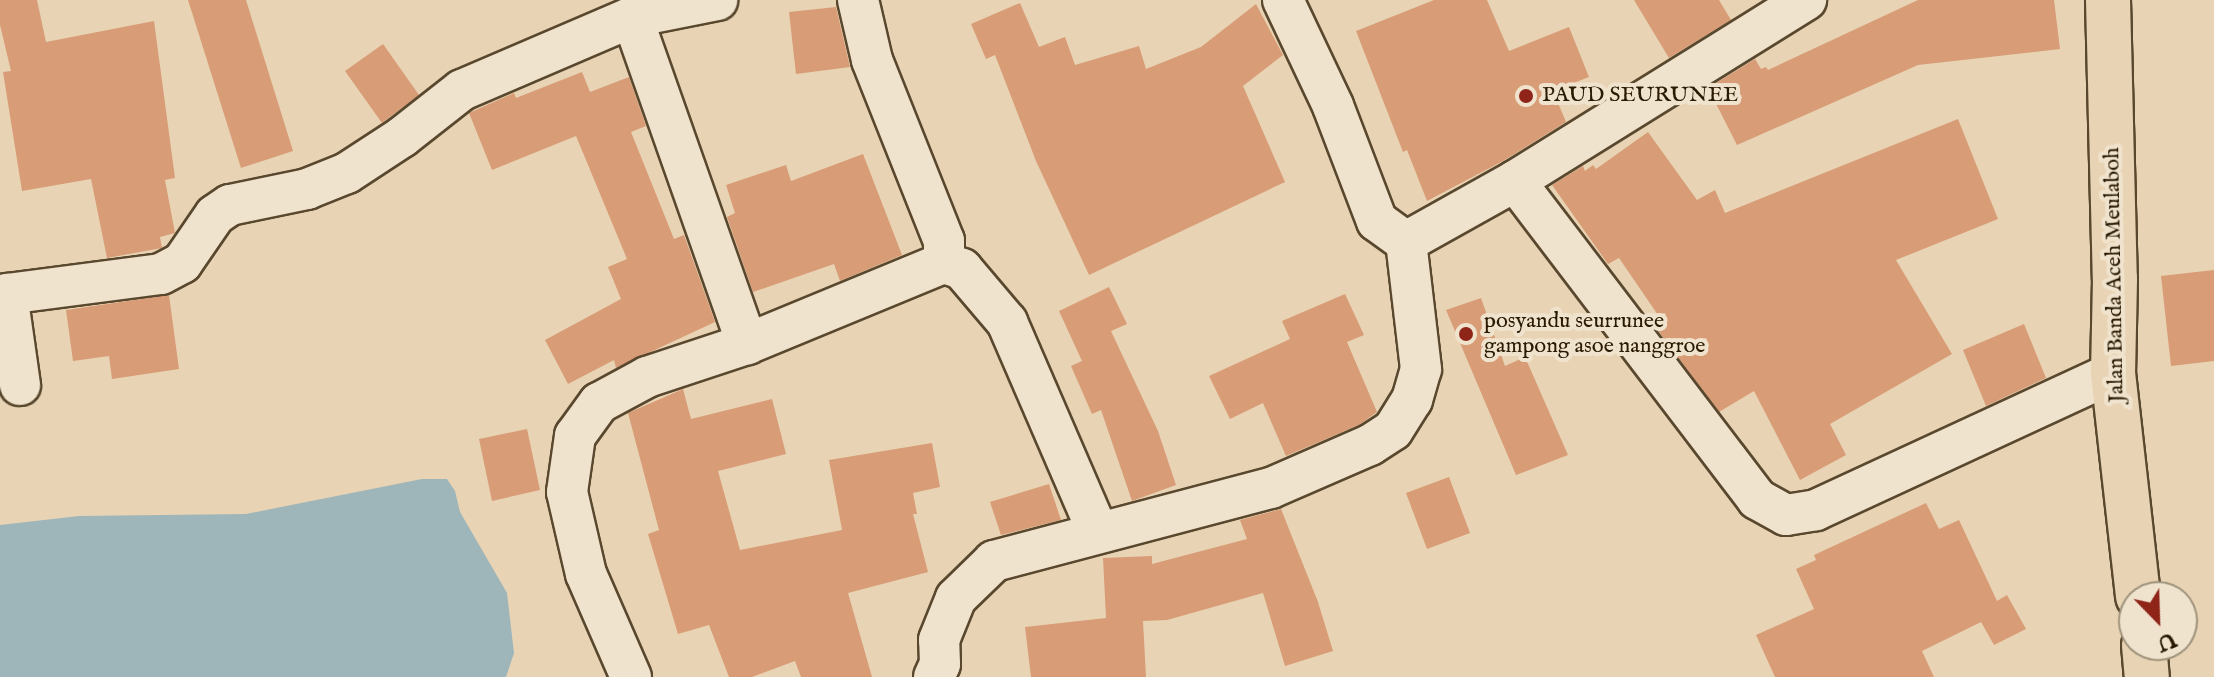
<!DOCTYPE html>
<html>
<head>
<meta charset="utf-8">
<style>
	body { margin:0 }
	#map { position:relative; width:2214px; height:677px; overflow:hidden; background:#e8d4b4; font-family:"IM FELL English",serif }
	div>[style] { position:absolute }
	.water>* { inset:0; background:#9eb5b9 }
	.building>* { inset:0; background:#d89c76 }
	.roads { filter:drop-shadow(2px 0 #59482e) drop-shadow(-2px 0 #59482e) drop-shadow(0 2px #59482e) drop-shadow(0 -2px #59482e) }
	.minor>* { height:40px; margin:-20px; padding:0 20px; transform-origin:20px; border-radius:20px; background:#f0e3ce }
	.trunk>* { height:44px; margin:-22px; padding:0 22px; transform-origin:22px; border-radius:22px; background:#e8d4b4 }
	.dots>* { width:22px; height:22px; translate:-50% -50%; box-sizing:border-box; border:4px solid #f0e3ce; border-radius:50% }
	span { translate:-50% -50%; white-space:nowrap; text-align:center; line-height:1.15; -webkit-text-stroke:8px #f0e3ce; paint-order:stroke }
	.poi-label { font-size:22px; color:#291a02 }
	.left { translate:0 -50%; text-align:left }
	.street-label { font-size:22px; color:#291a02 }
	.north { position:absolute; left:2118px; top:581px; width:80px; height:80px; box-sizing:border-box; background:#f0e3ce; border:2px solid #a0937c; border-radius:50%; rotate:157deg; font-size:22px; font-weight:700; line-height:32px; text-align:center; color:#291a02 }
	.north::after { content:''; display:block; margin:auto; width:28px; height:36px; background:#8f2418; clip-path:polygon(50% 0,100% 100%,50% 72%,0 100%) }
</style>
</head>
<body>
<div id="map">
	<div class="water">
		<i style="clip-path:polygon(422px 479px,447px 479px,455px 491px,460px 512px,507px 593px,514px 653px,506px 677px,0 677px,0 525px,79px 516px,246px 514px)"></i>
	</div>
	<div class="building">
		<i style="clip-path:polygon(0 0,37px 0,46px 42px,154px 21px,175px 178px,165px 180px,175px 233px,160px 237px,162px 248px,107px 258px,91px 179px,22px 191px,3px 72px,11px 71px,0 25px)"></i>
		<i style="clip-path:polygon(188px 0,246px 0,293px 151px,241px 168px)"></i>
		<i style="clip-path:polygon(1434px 0,1487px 0,1509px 51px,1569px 27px,1589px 77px,1553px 91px,1566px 122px,1503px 161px,1427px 201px,1407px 150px,1403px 152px,1356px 31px)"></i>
		<i style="clip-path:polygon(1634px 0,1719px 0,1731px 20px,1669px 58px)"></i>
		<i style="clip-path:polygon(1918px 0,2054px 0,2060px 49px,1918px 65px,1737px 145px,1708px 88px,1755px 59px,1761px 69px,1766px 67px,1768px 70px)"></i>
		<i style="clip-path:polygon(1020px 3px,1039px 47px,1065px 37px,1075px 65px,1139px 46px,1146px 69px,1201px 47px,1256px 4px,1283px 55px,1243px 86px,1285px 182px,1089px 275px,1036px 161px,995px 55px,986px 59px,971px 24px)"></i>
		<i style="clip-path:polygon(836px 7px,850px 67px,796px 74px,789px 12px)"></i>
		<i style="clip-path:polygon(383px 44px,419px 95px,382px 123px,345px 71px)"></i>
		<i style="clip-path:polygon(582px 72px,590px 92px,629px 77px,646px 126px,631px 132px,674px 239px,684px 235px,715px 322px,616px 368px,614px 360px,568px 384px,545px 340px,621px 299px,608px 267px,627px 259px,576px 136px,492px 170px,469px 113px,514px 93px,516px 98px)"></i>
		<i style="clip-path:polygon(1958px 119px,1998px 219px,1896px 260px,1952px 354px,1830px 424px,1846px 455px,1800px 480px,1754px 391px,1719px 412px,1650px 320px,1658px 315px,1619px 258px,1608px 264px,1552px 185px,1583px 166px,1585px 171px,1593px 165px,1596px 169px,1648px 132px,1697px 200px,1715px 190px,1725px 213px)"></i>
		<i style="clip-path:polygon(863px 154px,902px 255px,840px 281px,834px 264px,753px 292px,727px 217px,735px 213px,726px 185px,786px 165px,791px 181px)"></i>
		<i style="clip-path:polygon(2214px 270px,2214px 361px,2171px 366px,2161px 276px)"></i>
		<i style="clip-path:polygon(1109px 287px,1127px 324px,1111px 331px,1158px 431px,1176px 485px,1132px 501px,1101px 410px,1092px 414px,1071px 366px,1082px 361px,1059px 311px)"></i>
		<i style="clip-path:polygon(1345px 294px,1364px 335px,1347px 342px,1377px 412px,1359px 425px,1286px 456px,1263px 403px,1230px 419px,1209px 376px,1290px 339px,1282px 321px)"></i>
		<i style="clip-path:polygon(169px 295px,179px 369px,112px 379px,109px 356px,73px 361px,66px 310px)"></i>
		<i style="clip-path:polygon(1481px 298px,1505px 366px,1525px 357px,1568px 455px,1516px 475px,1446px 310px)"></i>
		<i style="clip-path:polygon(2024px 324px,2046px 378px,1986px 406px,1963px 350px)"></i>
		<i style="clip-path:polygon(683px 389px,691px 419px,772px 399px,786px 454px,718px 471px,740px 550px,842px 530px,829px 460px,932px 443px,940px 487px,913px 493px,917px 514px,913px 514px,928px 572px,848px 593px,872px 677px,801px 677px,795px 661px,752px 677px,729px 677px,709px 625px,678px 634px,648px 534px,659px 530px,628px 413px)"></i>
		<i style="clip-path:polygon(527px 429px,540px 490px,492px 501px,479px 439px)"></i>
		<i style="clip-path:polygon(1449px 477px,1470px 533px,1427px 549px,1406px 493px)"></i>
		<i style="clip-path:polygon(1049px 484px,1061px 520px,1001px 535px,990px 502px)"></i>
		<i style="clip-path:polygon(1926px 503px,1939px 529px,1959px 520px,1997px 601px,2007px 595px,2026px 629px,1994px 645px,1981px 622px,1922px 651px,1934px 677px,1775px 677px,1756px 635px,1814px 609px,1796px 569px,1816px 560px,1814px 555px)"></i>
		<i style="clip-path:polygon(1281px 509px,1318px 602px,1333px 651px,1285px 666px,1263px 593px,1167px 620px,1143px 621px,1146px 677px,1031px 677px,1025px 627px,1106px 618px,1103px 558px,1152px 556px,1152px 564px,1247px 539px,1240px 520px)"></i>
	</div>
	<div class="roads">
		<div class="minor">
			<i style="left:1283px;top:0;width:117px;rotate:64.7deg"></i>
			<i style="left:1333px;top:106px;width:123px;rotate:69.1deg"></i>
			<i style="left:1377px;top:221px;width:36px;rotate:36deg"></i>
			<i style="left:1406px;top:242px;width:125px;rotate:-29.2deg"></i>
			<i style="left:1515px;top:181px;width:343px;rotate:-31.9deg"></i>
			<i style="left:632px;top:17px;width:87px;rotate:-11.3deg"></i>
			<i style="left:1515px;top:181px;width:400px;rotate:52.7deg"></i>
			<i style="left:1757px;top:499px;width:33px;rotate:29deg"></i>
			<i style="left:1786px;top:515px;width:30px;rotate:-9deg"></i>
			<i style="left:1816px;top:510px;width:327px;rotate:-24.8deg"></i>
			<i style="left:944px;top:263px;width:19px;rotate:18deg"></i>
			<i style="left:962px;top:269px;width:70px;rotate:49.7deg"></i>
			<i style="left:1007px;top:322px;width:229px;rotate:66.6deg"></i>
			<i style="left:20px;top:385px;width:92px;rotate:-98.1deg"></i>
			<i style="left:7px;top:294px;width:155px;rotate:-7.4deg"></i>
			<i style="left:161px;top:274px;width:24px;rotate:-28deg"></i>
			<i style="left:182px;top:263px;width:58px;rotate:-55.5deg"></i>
			<i style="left:215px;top:215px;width:18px;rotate:-34deg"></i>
			<i style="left:230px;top:205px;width:79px;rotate:-11.7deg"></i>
			<i style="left:307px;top:189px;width:43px;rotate:-21.8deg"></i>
			<i style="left:347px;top:173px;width:66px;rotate:-33.2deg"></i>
			<i style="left:402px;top:137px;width:76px;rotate:-38.1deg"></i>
			<i style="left:462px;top:90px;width:185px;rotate:-23.2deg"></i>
			<i style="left:632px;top:17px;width:347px;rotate:70.6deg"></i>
			<i style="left:631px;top:677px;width:112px;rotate:-113.6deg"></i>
			<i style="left:586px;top:574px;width:84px;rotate:-103deg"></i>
			<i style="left:567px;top:492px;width:57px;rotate:-81.9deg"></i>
			<i style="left:575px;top:436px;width:41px;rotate:-54deg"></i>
			<i style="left:599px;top:403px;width:55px;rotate:-28.4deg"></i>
			<i style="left:647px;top:377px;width:105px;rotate:-18.3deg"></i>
			<i style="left:747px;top:344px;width:213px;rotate:-22.4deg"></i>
			<i style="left:944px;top:263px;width:22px;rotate:-90deg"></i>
			<i style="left:944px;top:241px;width:195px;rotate:-111.7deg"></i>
			<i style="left:872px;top:60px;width:62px;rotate:-103.1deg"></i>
			<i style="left:934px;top:677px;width:14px;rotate:-65deg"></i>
			<i style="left:940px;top:664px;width:24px;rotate:-92deg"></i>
			<i style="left:939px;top:640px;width:45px;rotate:-68deg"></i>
			<i style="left:956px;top:598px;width:53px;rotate:-44.2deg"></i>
			<i style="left:994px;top:561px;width:286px;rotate:-14.8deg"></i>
			<i style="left:1271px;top:488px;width:108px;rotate:-23.5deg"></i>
			<i style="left:1370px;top:445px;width:27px;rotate:-33deg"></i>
			<i style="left:1393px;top:430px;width:36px;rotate:-58deg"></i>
			<i style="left:1412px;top:400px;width:32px;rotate:-74deg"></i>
			<i style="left:1421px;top:369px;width:128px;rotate:-96.7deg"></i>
		</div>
		<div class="trunk">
			<i style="left:2108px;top:0;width:279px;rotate:88.6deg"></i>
			<i style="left:2115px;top:279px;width:94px;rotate:91.2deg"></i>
			<i style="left:2113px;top:373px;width:225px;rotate:83.6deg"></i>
			<i style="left:2144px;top:645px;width:32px;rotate:85deg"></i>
		</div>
	</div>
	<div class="dots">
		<i style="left:1526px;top:96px;background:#8f2418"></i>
		<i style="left:1466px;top:334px;background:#8f2418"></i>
	</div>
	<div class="poi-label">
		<span class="left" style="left:1542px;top:96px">PAUD SEURUNEE</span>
		<span class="left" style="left:1484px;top:334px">posyandu seurrunee<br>gampong asoe nanggroe</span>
	</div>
	<div class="street-label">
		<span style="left:2115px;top:275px;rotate:-91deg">Jalan Banda Aceh Meulaboh</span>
	</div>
	<div class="north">U</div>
</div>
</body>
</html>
